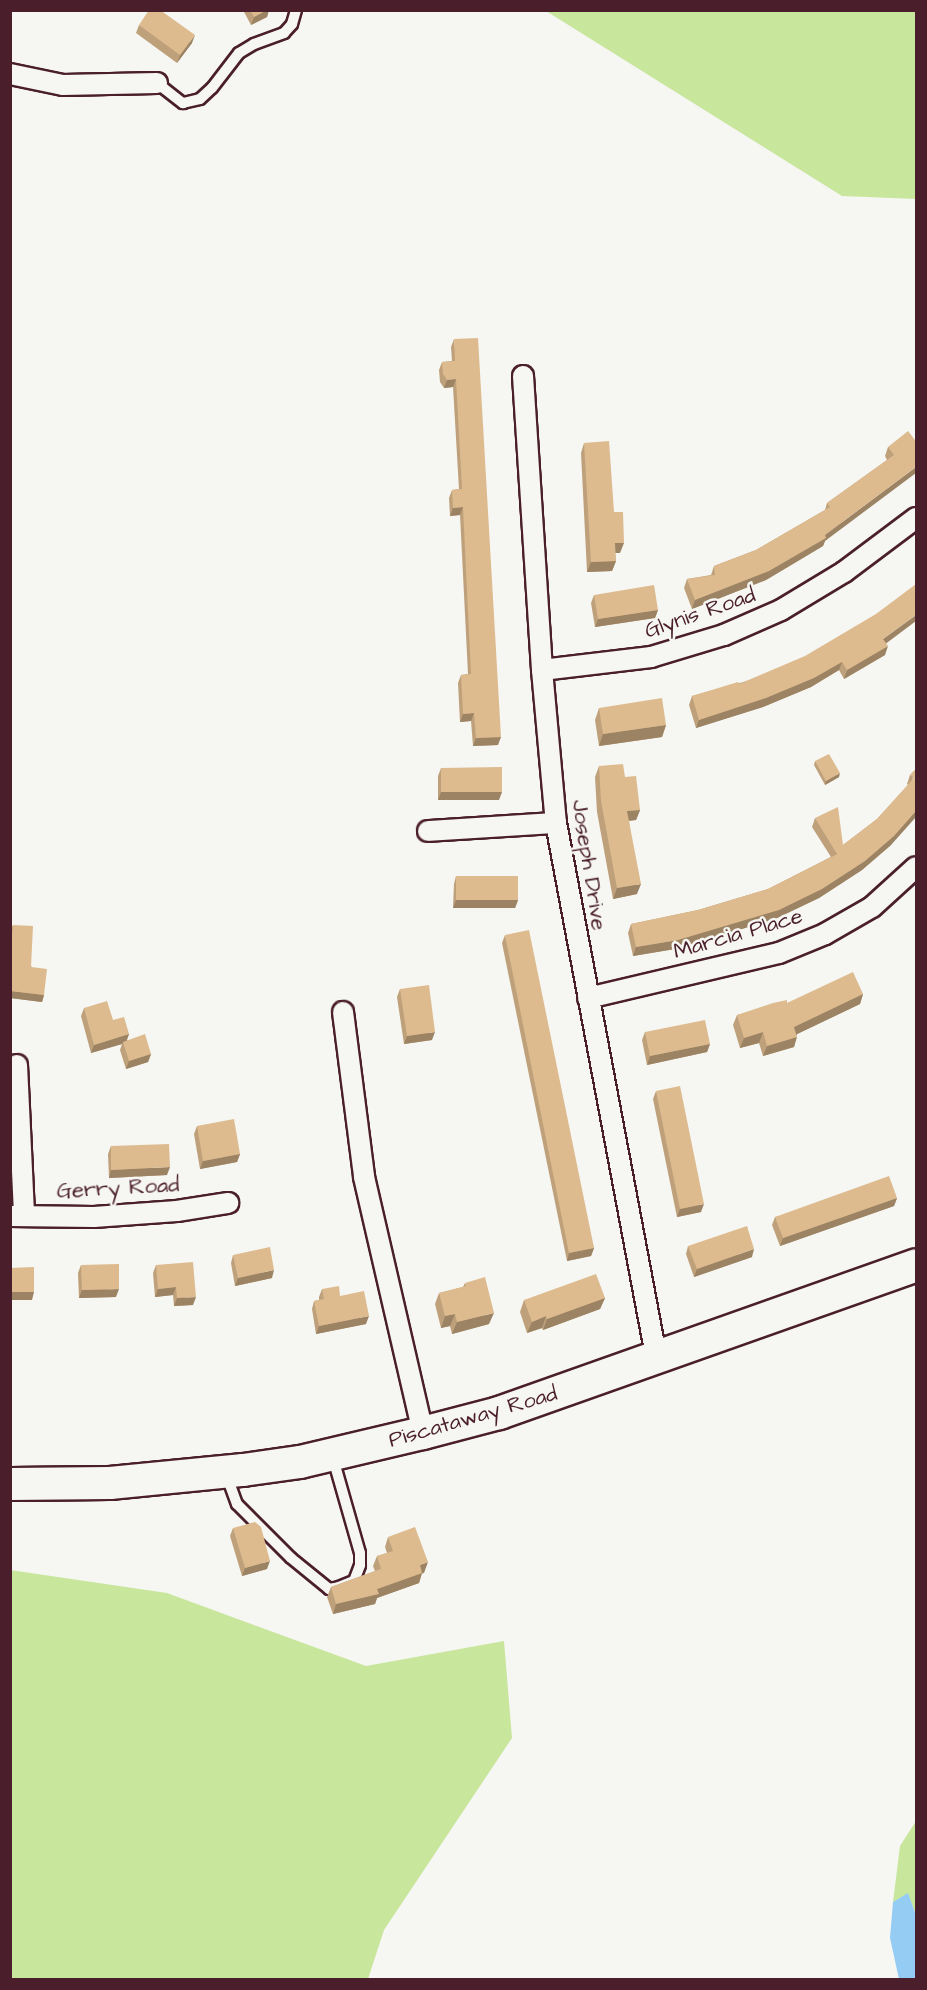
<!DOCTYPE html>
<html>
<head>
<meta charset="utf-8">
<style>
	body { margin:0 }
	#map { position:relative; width:927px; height:1990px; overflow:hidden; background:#f6f6f2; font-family:"Architects Daughter",sans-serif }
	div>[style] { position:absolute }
	.green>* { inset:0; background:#c9e69d }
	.water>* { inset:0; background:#95ccf4 }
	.roads { filter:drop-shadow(2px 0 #4a1f2b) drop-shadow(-2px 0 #4a1f2b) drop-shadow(0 2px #4a1f2b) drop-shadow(0 -2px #4a1f2b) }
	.lane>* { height:10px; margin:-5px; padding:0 5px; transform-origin:5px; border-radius:5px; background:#f6f6f2 }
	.street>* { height:20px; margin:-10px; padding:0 10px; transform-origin:10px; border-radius:10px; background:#f6f6f2 }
	.primary>* { height:32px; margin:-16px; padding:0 16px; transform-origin:16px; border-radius:16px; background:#f6f6f2 }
	.wall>* { inset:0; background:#bea17b }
	.shaded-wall>* { inset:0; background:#9b8364 }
	.building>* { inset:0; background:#ddbb8f }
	span { translate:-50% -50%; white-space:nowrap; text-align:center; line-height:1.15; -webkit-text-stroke:5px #f6f6f2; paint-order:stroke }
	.street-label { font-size:22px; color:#4a1f2b }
	.frame { position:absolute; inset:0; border:12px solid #4a1f2b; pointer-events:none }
</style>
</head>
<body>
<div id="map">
	<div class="green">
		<i style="clip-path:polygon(546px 11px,916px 11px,916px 199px,842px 196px)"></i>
		<i style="clip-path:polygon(10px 1570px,167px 1593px,366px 1666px,504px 1641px,512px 1738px,384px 1930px,368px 1979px,11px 1979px)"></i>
		<i style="clip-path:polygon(916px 1821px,916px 1915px,908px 1894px,893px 1902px,900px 1846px)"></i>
	</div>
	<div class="water">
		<i style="clip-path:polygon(908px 1893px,916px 1915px,916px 1979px,899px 1979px,890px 1938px,893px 1902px)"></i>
	</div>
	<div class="roads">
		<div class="lane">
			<i style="left:157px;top:83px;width:33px;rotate:38deg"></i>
			<i style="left:183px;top:103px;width:17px;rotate:-13deg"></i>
			<i style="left:200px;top:99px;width:16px;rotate:-43deg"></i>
			<i style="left:212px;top:88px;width:44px;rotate:-52.4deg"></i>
			<i style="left:239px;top:53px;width:17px;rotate:-31deg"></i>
			<i style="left:254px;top:44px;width:32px;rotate:-20deg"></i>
			<i style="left:284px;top:33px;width:12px;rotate:-48deg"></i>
			<i style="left:292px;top:24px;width:15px;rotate:-74deg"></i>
			<i style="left:226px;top:1474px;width:32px;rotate:70deg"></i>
			<i style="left:237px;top:1504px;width:76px;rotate:45deg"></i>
			<i style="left:291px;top:1558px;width:49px;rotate:39.2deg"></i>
			<i style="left:329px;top:1589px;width:10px;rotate:-11deg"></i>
			<i style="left:339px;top:1587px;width:16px;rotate:-22deg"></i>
			<i style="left:354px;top:1581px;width:17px;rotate:-69deg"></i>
			<i style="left:360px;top:1565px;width:12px;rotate:-90deg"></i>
			<i style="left:360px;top:1553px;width:99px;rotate:-105.9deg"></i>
		</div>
		<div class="street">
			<i style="left:10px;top:74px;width:54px;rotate:11.7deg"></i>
			<i style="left:63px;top:85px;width:94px;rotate:-1.2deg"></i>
			<i style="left:523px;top:376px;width:295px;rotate:86.3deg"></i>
			<i style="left:542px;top:670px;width:154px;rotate:84.8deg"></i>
			<i style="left:556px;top:823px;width:542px;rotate:79.37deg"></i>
			<i style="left:542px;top:670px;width:110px;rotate:-6.8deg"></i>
			<i style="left:651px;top:657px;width:76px;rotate:-16.8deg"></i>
			<i style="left:724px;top:635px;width:62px;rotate:-23.7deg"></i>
			<i style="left:781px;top:610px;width:74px;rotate:-31.1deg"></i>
			<i style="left:844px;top:572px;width:90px;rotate:-36.9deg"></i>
			<i style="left:428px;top:831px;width:128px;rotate:-3.6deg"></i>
			<i style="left:588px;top:998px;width:196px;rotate:-13.3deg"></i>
			<i style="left:779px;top:953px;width:50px;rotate:-22.4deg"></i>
			<i style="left:825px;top:934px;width:54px;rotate:-29.9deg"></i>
			<i style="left:872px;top:907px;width:59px;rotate:-42.3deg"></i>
			<i style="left:343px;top:1012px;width:166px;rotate:82.7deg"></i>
			<i style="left:364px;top:1177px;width:263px;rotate:77deg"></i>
			<i style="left:17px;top:1065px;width:150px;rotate:87.3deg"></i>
			<i style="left:10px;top:1216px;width:84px;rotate:0.7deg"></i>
			<i style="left:94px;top:1217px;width:83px;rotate:-4.1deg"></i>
			<i style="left:177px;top:1211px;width:52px;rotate:-8.9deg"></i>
		</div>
		<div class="primary">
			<i style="left:10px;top:1484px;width:100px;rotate:-0.6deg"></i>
			<i style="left:110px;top:1483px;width:134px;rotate:-5.6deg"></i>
			<i style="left:243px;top:1470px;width:58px;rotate:-8deg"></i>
			<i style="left:300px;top:1462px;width:126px;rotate:-13.3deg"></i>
			<i style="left:423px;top:1433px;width:79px;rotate:-14.7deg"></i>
			<i style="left:499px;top:1413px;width:442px;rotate:-19.5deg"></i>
		</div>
	</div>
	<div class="wall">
		<i style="clip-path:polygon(243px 10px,269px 10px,267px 17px,251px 25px)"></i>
		<i style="clip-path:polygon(139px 25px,192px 43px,177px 63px,136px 33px)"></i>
		<i style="clip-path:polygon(454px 339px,498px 745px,473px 746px,471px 721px,460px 722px,458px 683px,461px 675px,468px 674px,460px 515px,450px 516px,449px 498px,452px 490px,459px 489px,453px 387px,444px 388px,440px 382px,439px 370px,442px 362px,452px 361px,451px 347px)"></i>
		<i style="clip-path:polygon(915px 440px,825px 541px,823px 546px,766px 580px,692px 609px,684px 588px,687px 579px,711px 575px,714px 566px,756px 550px,825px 510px,827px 503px,887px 460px,885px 456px,888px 447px)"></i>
		<i style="clip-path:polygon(584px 443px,614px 512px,620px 553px,615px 553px,616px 561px,612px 571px,587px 572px,581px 453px)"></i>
		<i style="clip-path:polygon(594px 595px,658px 610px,655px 618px,595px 627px,591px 603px)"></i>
		<i style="clip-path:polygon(886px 643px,885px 655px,844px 679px,839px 670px,811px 687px,763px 707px,696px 728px,689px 705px,692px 696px)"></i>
		<i style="clip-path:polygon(599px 708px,666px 725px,662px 737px,599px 746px,595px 720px)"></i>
		<i style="clip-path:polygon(815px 761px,839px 777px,825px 785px,814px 765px)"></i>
		<i style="clip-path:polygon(599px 766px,625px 777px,640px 810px,636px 820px,629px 821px,637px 894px,613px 899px,597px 812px,595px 777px)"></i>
		<i style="clip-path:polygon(441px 768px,499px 800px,438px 800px,438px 776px)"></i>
		<i style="clip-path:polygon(916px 769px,891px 845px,862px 870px,819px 898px,775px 919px,675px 949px,633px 956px,628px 933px,631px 924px,698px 910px,768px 889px,831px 857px,812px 827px,815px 818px,843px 845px,877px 819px,908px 785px,907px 784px,910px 775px)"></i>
		<i style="clip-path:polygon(456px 876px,518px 900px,515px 908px,453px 908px,454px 884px)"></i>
		<i style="clip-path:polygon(13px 925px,44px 995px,42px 1002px,10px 998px,10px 931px)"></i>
		<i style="clip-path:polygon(505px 935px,594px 1248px,591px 1256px,567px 1261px,502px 943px)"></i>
		<i style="clip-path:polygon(400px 989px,432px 1040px,404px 1044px,397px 997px)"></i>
		<i style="clip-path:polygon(863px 994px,860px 1004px,797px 1034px,794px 1047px,763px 1056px,759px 1043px,740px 1048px,733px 1025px,737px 1015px,787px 1003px)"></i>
		<i style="clip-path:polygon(84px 1008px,113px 1020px,129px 1034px,127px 1040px,151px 1054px,148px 1062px,126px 1069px,120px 1050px,122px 1044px,91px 1053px,81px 1016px)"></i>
		<i style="clip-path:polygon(645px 1032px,710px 1044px,707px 1052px,647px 1065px,642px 1040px)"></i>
		<i style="clip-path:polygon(656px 1091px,701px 1212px,677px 1217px,653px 1099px)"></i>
		<i style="clip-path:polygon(197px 1126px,240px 1154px,237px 1162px,200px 1169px,194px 1134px)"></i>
		<i style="clip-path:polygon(111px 1146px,167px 1175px,109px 1178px,108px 1154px)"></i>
		<i style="clip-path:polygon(897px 1198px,894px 1206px,780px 1246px,772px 1225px,775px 1217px)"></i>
		<i style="clip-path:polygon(688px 1246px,752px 1257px,694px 1277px,686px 1254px)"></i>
		<i style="clip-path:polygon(233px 1255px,272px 1278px,235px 1286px,231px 1263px)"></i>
		<i style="clip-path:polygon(81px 1265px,116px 1297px,79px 1298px,78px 1273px)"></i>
		<i style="clip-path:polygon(156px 1265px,193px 1305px,174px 1306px,173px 1295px,155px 1297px,153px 1273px)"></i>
		<i style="clip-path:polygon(465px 1283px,489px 1324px,452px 1334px,450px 1326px,441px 1328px,435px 1304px,439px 1293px,463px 1287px)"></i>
		<i style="clip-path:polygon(322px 1289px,340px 1296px,366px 1324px,316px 1334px,312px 1309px,314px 1301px,319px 1300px,319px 1297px)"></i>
		<i style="clip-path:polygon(605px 1298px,600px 1309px,543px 1330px,542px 1328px,527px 1333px,520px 1312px,524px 1300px)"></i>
		<i style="clip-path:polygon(233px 1528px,267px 1569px,242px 1576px,230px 1536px)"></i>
		<i style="clip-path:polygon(388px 1537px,424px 1573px,422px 1573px,419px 1583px,377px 1598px,375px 1604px,333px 1614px,327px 1597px,331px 1587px,375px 1571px,373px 1566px,377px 1556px,387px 1553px,385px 1547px)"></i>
	</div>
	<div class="shaded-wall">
		<i style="clip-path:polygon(267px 10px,269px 10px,267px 17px,251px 25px,254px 17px)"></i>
		<i style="clip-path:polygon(195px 35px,192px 43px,177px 63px,180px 55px)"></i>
		<i style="clip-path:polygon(456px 379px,453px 387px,444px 388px,447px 380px)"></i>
		<i style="clip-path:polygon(916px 467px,916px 473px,825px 541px,823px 546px,766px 580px,692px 609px,695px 600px,825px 535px)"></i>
		<i style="clip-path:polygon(463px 507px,460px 515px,450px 516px,453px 508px)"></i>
		<i style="clip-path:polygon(615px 543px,624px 543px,620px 553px,611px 553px)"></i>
		<i style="clip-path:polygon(616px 561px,612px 571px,587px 572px,591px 562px)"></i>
		<i style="clip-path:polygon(658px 610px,655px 618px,595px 627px,598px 619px)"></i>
		<i style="clip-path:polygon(916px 615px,916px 621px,880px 648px,883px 639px)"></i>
		<i style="clip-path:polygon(888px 646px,885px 655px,844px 679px,847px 670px)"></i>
		<i style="clip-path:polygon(842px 662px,839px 670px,811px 687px,763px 707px,696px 728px,699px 720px)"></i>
		<i style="clip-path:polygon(474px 713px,471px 721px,460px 722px,463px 714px)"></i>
		<i style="clip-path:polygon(666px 725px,662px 737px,599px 746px,603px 734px)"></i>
		<i style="clip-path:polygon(501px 737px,498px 745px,473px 746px,476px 738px)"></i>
		<i style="clip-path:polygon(840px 773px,839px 777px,825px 785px,826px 781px)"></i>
		<i style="clip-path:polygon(441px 792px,502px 792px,499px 800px,438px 800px)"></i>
		<i style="clip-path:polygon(640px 810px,636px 820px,623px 821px,627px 811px)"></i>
		<i style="clip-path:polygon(916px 811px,916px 817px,891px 845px,862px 870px,819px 898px,775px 919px,675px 949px,633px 956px,636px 947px,678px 940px)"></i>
		<i style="clip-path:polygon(641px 884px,637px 894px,613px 899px,617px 888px)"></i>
		<i style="clip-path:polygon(456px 900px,518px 900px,515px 908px,453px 908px)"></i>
		<i style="clip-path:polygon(10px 991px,44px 995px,42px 1002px,10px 998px)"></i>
		<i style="clip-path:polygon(863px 994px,860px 1004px,791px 1037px,794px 1027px)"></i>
		<i style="clip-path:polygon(435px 1032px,432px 1040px,404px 1044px,407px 1036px)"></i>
		<i style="clip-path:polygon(763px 1032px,759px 1043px,740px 1048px,744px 1038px)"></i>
		<i style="clip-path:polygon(129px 1034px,126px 1042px,123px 1042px,122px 1044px,91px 1053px,94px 1045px)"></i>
		<i style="clip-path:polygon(797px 1037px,794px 1047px,763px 1056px,767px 1046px)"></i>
		<i style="clip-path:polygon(710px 1044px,707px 1052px,647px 1065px,650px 1056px)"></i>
		<i style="clip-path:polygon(151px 1054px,148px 1062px,126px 1069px,129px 1061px)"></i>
		<i style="clip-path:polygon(240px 1154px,237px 1162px,200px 1169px,203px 1161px)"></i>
		<i style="clip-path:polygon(170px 1167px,167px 1175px,109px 1178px,111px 1170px)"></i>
		<i style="clip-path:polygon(897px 1198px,894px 1206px,780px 1246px,783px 1238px)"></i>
		<i style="clip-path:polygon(704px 1204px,701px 1212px,677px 1217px,680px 1209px)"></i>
		<i style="clip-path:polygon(594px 1248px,591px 1256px,567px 1261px,569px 1253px)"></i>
		<i style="clip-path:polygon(754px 1249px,752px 1257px,694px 1277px,697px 1269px)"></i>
		<i style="clip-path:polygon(274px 1270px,272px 1278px,235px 1286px,238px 1278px)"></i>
		<i style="clip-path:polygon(176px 1287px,173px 1295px,155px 1297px,158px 1289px)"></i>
		<i style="clip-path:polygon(119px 1289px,116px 1297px,79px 1298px,82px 1290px)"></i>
		<i style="clip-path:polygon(10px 1292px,34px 1292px,32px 1300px,10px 1300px)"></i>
		<i style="clip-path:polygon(196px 1297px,193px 1305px,174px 1306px,177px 1298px)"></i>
		<i style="clip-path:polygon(605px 1298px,600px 1309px,543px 1330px,547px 1319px)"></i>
		<i style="clip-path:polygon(494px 1313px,489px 1324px,452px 1334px,457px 1322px)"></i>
		<i style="clip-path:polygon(455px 1314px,450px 1326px,441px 1328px,445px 1316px)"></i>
		<i style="clip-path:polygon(369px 1316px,366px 1324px,316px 1334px,319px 1326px)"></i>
		<i style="clip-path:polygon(546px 1316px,542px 1328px,527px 1333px,532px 1322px)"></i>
		<i style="clip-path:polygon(270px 1561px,267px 1569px,242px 1576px,245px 1568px)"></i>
		<i style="clip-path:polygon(428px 1562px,424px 1573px,416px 1575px,420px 1565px)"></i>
		<i style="clip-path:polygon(422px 1573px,419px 1583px,377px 1598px,375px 1604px,333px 1614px,336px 1604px)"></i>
	</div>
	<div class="building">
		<i style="clip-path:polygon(149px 10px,160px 10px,195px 35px,180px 55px,139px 25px)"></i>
		<i style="clip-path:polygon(250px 10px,267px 10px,254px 17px)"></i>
		<i style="clip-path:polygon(478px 338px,501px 737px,476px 738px,474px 713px,463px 714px,461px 675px,471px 674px,463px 507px,453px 508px,452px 490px,462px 489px,456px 379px,447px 380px,443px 374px,442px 362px,455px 361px,454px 339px)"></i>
		<i style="clip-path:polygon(908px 431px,915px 440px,916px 439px,916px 467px,825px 535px,826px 538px,769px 571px,695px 600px,687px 579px,715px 575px,714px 566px,756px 550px,830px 507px,827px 503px,894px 455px,888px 447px)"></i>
		<i style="clip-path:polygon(609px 441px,614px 512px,623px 512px,624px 543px,615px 543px,616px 561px,591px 562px,584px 443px)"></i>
		<i style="clip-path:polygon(916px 584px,916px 615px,883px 639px,888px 646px,847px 670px,842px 662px,814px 678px,766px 698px,699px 720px,692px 696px,738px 682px,739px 684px,805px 656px,876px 614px)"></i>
		<i style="clip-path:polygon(654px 585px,658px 610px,598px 619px,594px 595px)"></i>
		<i style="clip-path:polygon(662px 698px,666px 725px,603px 734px,599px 708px)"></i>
		<i style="clip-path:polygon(829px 754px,840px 773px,826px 781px,815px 761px)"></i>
		<i style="clip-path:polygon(623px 764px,625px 777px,636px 776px,640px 810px,627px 811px,641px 884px,617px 888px,601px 801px,599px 766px)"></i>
		<i style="clip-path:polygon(502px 767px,502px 792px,441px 792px,441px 768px)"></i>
		<i style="clip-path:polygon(916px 769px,916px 811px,894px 836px,865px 861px,822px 889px,779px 910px,678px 940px,636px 947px,631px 924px,698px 910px,768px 889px,837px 854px,815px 818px,838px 807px,843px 845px,877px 819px,914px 778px,910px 775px)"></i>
		<i style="clip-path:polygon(456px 876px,518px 876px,518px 900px,456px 900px)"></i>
		<i style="clip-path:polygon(13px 925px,33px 926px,31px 967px,47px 969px,44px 995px,10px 991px,10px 953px)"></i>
		<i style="clip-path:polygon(529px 930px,594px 1248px,569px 1253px,505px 935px)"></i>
		<i style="clip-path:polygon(853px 972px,863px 994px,794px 1027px,797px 1037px,767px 1046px,763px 1032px,744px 1038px,737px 1015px,773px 1003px,787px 1000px,787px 1003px)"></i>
		<i style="clip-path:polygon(429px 985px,435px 1032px,407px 1036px,400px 989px)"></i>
		<i style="clip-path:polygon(107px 1001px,113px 1020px,124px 1017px,129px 1034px,94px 1045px,84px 1008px)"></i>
		<i style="clip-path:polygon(705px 1020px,710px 1044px,650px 1056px,645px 1032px)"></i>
		<i style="clip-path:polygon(145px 1034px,151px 1054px,129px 1061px,123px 1042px)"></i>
		<i style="clip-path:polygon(680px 1086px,704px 1204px,680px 1209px,656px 1091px)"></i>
		<i style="clip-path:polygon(234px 1119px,240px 1154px,203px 1161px,197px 1126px)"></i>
		<i style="clip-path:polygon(169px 1144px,170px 1167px,111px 1170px,111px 1146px)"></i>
		<i style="clip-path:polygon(889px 1176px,897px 1198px,783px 1238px,775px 1217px)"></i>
		<i style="clip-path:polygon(747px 1226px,754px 1249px,697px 1269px,688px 1246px)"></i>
		<i style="clip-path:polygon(270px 1247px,274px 1270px,238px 1278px,233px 1255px)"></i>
		<i style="clip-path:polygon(193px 1262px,196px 1297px,177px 1298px,176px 1287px,158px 1289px,156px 1265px)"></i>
		<i style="clip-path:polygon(119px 1264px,119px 1289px,82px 1290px,81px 1265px)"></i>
		<i style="clip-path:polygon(34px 1267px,34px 1292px,10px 1292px,10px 1268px)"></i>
		<i style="clip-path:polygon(596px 1274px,605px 1298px,547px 1319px,546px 1316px,532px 1322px,524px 1300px)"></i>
		<i style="clip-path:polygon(485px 1277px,494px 1313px,457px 1322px,455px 1314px,445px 1316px,439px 1293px,466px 1286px,465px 1283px)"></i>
		<i style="clip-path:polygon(339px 1286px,340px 1296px,364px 1291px,369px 1316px,319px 1326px,314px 1301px,324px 1299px,322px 1289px)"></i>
		<i style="clip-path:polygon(255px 1522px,261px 1527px,270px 1561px,245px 1568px,233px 1528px)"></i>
		<i style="clip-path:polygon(415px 1527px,428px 1562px,420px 1565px,422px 1573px,377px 1589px,379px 1594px,336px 1604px,331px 1587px,381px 1569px,377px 1556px,393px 1551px,388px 1537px)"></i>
	</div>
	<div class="street-label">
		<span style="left:700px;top:613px;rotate:-19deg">Glynis Road</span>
		<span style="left:589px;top:865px;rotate:81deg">Joseph Drive</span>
		<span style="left:738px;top:934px;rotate:-16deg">Marcia Place</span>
		<span style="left:118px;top:1188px;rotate:-3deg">Gerry Road</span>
		<span style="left:473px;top:1417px;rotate:-16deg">Piscataway Road</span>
	</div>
	<div class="frame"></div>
</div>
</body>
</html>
